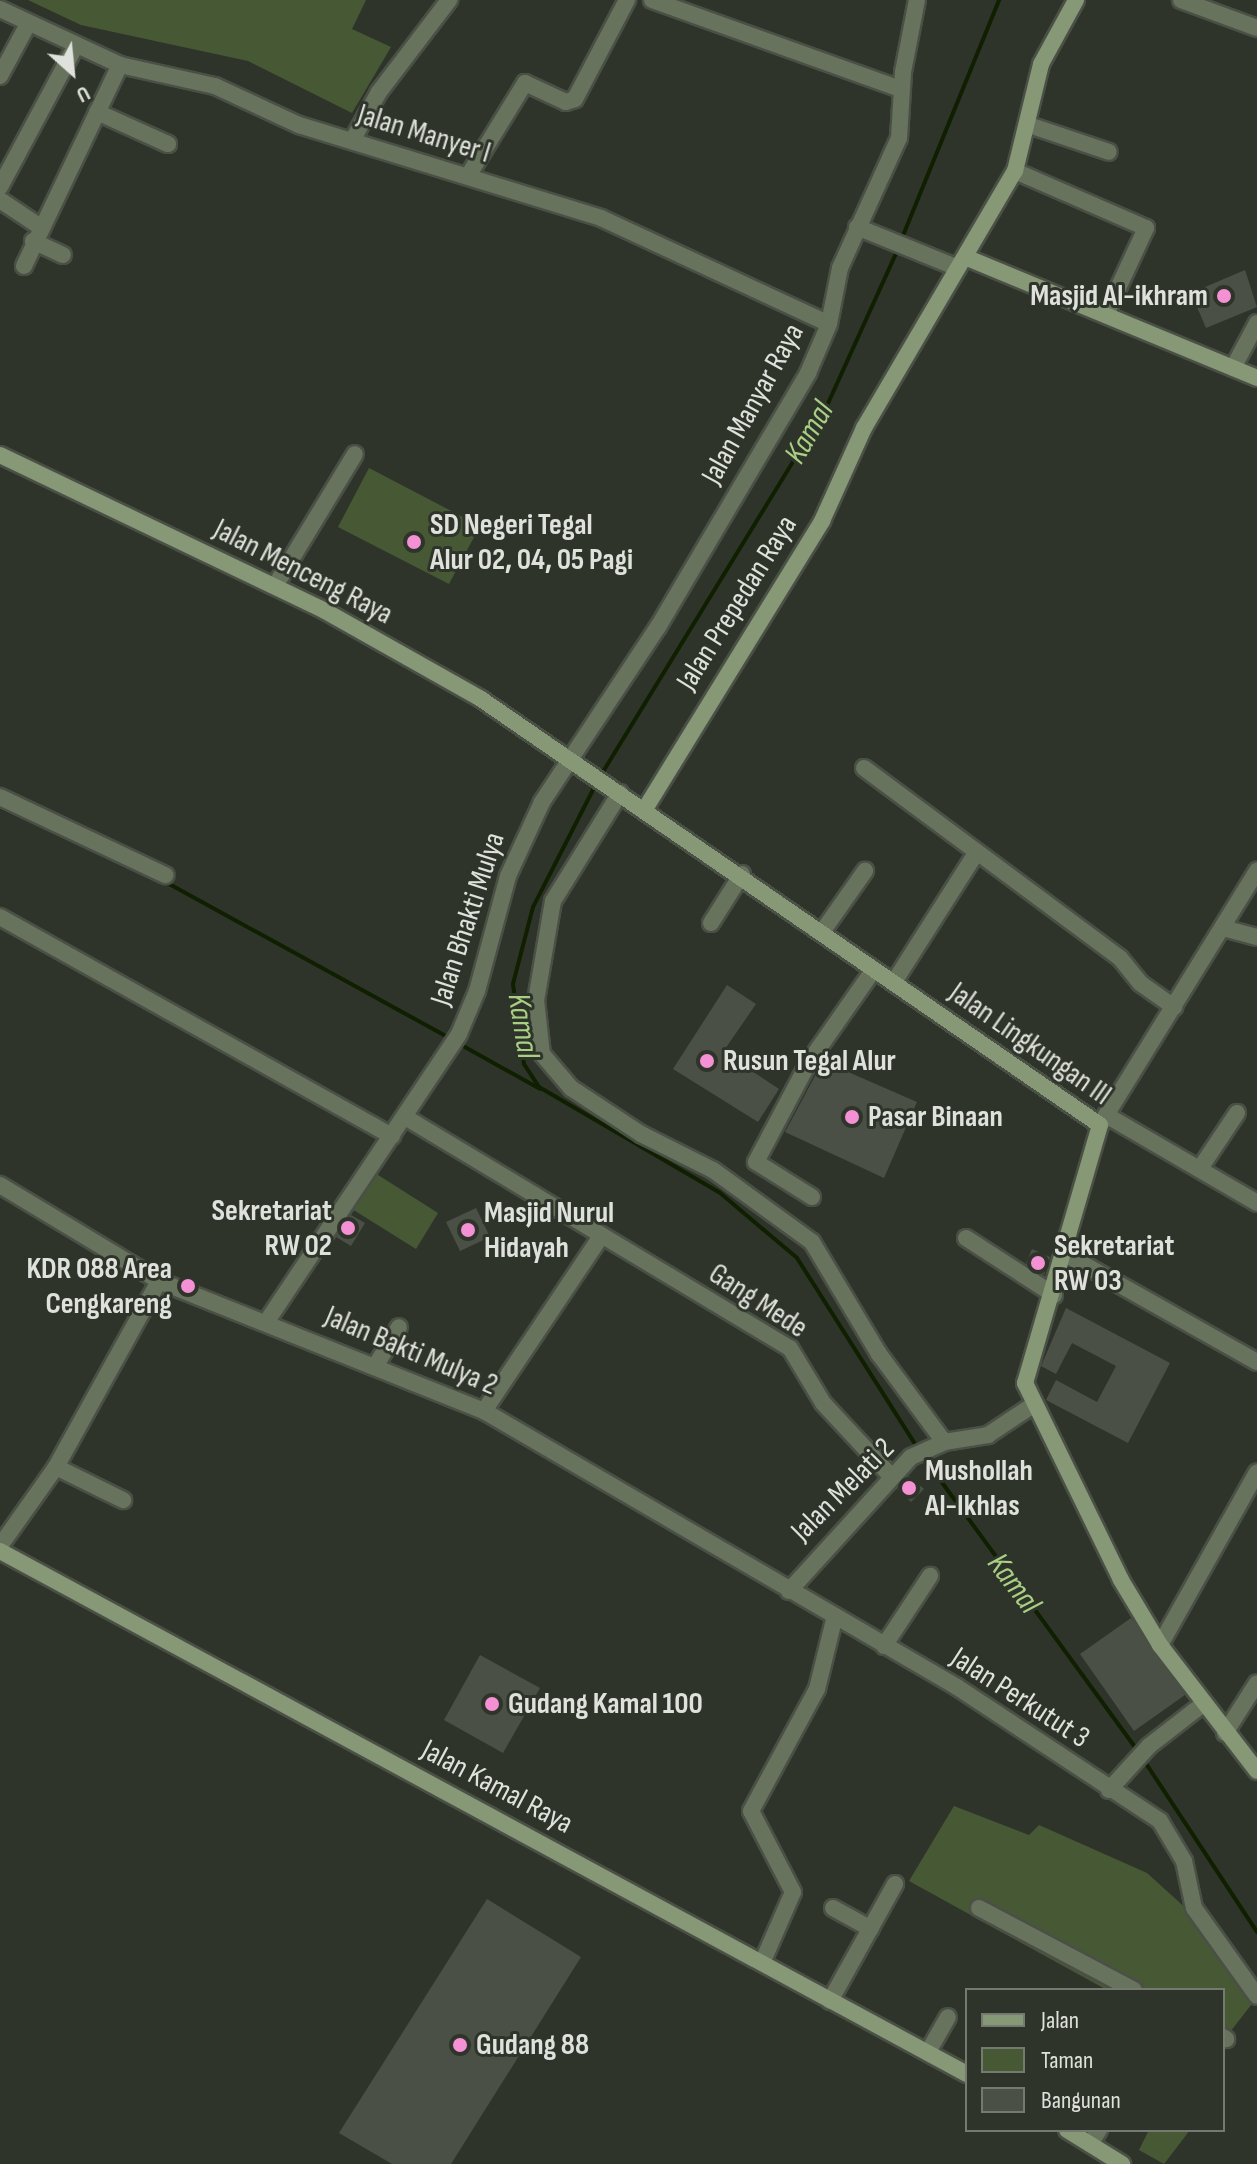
<!DOCTYPE html>
<html>
<head>
<meta charset="utf-8">
<style>
	body { margin:0 }
	#map { position:relative; width:1257px; height:2164px; overflow:hidden; background:#2f342a; font-family:"Sofia Sans Condensed",sans-serif }
	div>[style] { position:absolute }
	.green>* { inset:0; background:#475934 }
	.stream>* { height:4px; margin:-2px; padding:0 2px; transform-origin:2px; border-radius:2px; background:#0f1f00 }
	.building>* { inset:0; background:#4b5046 }
	.roads { filter:drop-shadow(2px 0 #4b5046) drop-shadow(-2px 0 #4b5046) drop-shadow(0 2px #4b5046) drop-shadow(0 -2px #4b5046) }
	.street>* { height:16px; margin:-8px; padding:0 8px; transform-origin:8px; border-radius:8px; background:#68735e }
	.secondary>* { height:16px; margin:-8px; padding:0 8px; transform-origin:8px; border-radius:8px; background:#869876 }
	.dots>* { width:22px; height:22px; translate:-50% -50%; box-sizing:border-box; border:4px solid #2f342a; border-radius:50% }
	span { translate:-50% -50%; white-space:nowrap; text-align:center; line-height:1.15; -webkit-text-stroke:6px #2f342a; paint-order:stroke }
	.street-label { font-size:30px; color:#dfe2dc }
	.poi-label { font-size:30px; color:#dfe2dc; font-weight:700 }
	.right { translate:-100% -50%; text-align:right }
	.left { translate:0 -50%; text-align:left }
	.water-label { font-size:32px; color:#a9cf84; font-style:italic }
	.legend { position:absolute; left:965px; top:1988px; width:260px; height:144px; box-sizing:border-box; background:#2f342a; border:2px solid #757a71; margin:0; padding:10px 14px; list-style:none; font-size:24px; color:#dfe2dc }
	.legend li { display:flex; align-items:center; gap:16px; height:40px }
	.legend b { width:40px; border:2px solid #757a71 }
	.north { position:absolute; left:32px; top:32px; width:80px; height:80px; -webkit-text-stroke:6px #2f342a; paint-order:stroke; rotate:153deg; font-size:22px; font-weight:700; line-height:32px; text-align:center; color:#dfe2dc }
	.north::after { content:''; display:block; margin:auto; width:28px; height:36px; background:#dfe2dc; clip-path:polygon(50% 0,100% 100%,50% 72%,0 100%) }
</style>
</head>
<body>
<div id="map">
	<div class="green">
		<i style="clip-path:polygon(28px 0,366px 0,352px 29px,391px 47px,352px 113px,248px 61px,81px 25px)"></i>
		<i style="clip-path:polygon(369px 468px,480px 526px,449px 584px,338px 527px)"></i>
		<i style="clip-path:polygon(367px 1168px,438px 1213px,416px 1249px,344px 1204px)"></i>
		<i style="clip-path:polygon(954px 1806px,1029px 1835px,1039px 1825px,1147px 1873px,1190px 1912px,1255px 2000px,1223px 2041px,1223px 1990px,1107px 1990px,909px 1881px)"></i>
		<i style="clip-path:polygon(1149px 2130px,1190px 2130px,1164px 2164px,1139px 2150px)"></i>
	</div>
	<div class="stream">
		<i style="left:902px;top:238px;width:257px;rotate:-67.8deg"></i>
		<i style="left:601px;top:775px;width:428px;rotate:-58.5deg"></i>
		<i style="left:825px;top:410px;width:179px;rotate:-65.6deg"></i>
		<i style="left:597px;top:782px;width:140px;rotate:117.1deg"></i>
		<i style="left:533px;top:907px;width:80px;rotate:104.6deg"></i>
		<i style="left:513px;top:984px;width:81px;rotate:82.2deg"></i>
		<i style="left:524px;top:1064px;width:27px;rotate:57deg"></i>
		<i style="left:539px;top:1087px;width:208px;rotate:30.3deg"></i>
		<i style="left:719px;top:1192px;width:102px;rotate:40.2deg"></i>
		<i style="left:797px;top:1258px;width:224px;rotate:57.6deg"></i>
		<i style="left:0;top:807px;width:77px;rotate:24.6deg"></i>
		<i style="left:162px;top:880px;width:328px;rotate:28.8deg"></i>
		<i style="left:456px;top:1042px;width:96px;rotate:29.2deg"></i>
		<i style="left:922px;top:1455px;width:366px;rotate:53.9deg"></i>
		<i style="left:1143px;top:1759px;width:207px;rotate:56.6deg"></i>
	</div>
	<div class="building">
		<i style="clip-path:polygon(1245px 270px,1257px 307px,1206px 328px,1191px 293px)"></i>
		<i style="clip-path:polygon(727px 985px,756px 1004px,723px 1052px,779px 1089px,758px 1122px,673px 1069px)"></i>
		<i style="clip-path:polygon(823px 1061px,917px 1102px,884px 1178px,785px 1132px)"></i>
		<i style="clip-path:polygon(476px 1208px,490px 1237px,460px 1251px,446px 1222px)"></i>
		<i style="clip-path:polygon(351px 1215px,365px 1223px,351px 1246px,336px 1237px)"></i>
		<i style="clip-path:polygon(1032px 1249px,1050px 1257px,1044px 1275px,1026px 1263px)"></i>
		<i style="clip-path:polygon(1066px 1308px,1170px 1363px,1128px 1443px,1046px 1400px,1056px 1380px,1097px 1402px,1116px 1366px,1072px 1343px,1056px 1374px,1041px 1366px)"></i>
		<i style="clip-path:polygon(909px 1476px,924px 1489px,911px 1502px,897px 1489px)"></i>
		<i style="clip-path:polygon(1131px 1618px,1185px 1695px,1134px 1731px,1080px 1654px)"></i>
		<i style="clip-path:polygon(480px 1655px,540px 1688px,503px 1753px,444px 1720px)"></i>
		<i style="clip-path:polygon(487px 1899px,581px 1957px,451px 2164px,392px 2164px,339px 2133px)"></i>
	</div>
	<div class="roads">
		<div class="street">
			<i style="left:652px;top:0;width:264px;rotate:19.7deg"></i>
			<i style="left:1181px;top:0;width:81px;rotate:20.2deg"></i>
			<i style="left:0;top:9px;width:132px;rotate:25deg"></i>
			<i style="left:120px;top:65px;width:97px;rotate:12.5deg"></i>
			<i style="left:215px;top:86px;width:93px;rotate:24.9deg"></i>
			<i style="left:299px;top:125px;width:316px;rotate:17.1deg"></i>
			<i style="left:601px;top:218px;width:251px;rotate:24.9deg"></i>
			<i style="left:0;top:76px;width:59px;rotate:-61.7deg"></i>
			<i style="left:97px;top:112px;width:78px;rotate:24.3deg"></i>
			<i style="left:1029px;top:125px;width:84px;rotate:18.6deg"></i>
			<i style="left:352px;top:141px;width:56px;rotate:-61.1deg"></i>
			<i style="left:379px;top:92px;width:116px;rotate:-52.7deg"></i>
			<i style="left:1015px;top:171px;width:143px;rotate:23.5deg"></i>
			<i style="left:1146px;top:228px;width:95px;rotate:114.9deg"></i>
			<i style="left:468px;top:176px;width:109px;rotate:-58.5deg"></i>
			<i style="left:525px;top:83px;width:45px;rotate:24.9deg"></i>
			<i style="left:566px;top:102px;width:9px;rotate:-18deg"></i>
			<i style="left:575px;top:99px;width:112px;rotate:-62.3deg"></i>
			<i style="left:0;top:187px;width:161px;rotate:-61.8deg"></i>
			<i style="left:0;top:200px;width:47px;rotate:33.7deg"></i>
			<i style="left:857px;top:227px;width:109px;rotate:22.1deg"></i>
			<i style="left:33px;top:241px;width:33px;rotate:25deg"></i>
			<i style="left:24px;top:266px;width:223px;rotate:-64.5deg"></i>
			<i style="left:1233px;top:368px;width:51px;rotate:-61.9deg"></i>
			<i style="left:275px;top:586px;width:154px;rotate:-58.8deg"></i>
			<i style="left:864px;top:768px;width:319px;rotate:36.6deg"></i>
			<i style="left:1120px;top:958px;width:32px;rotate:51deg"></i>
			<i style="left:1140px;top:983px;width:42px;rotate:35.2deg"></i>
			<i style="left:620px;top:793px;width:127px;rotate:121.8deg"></i>
			<i style="left:553px;top:901px;width:100px;rotate:99.7deg"></i>
			<i style="left:536px;top:1000px;width:54px;rotate:83.7deg"></i>
			<i style="left:542px;top:1054px;width:45px;rotate:49.5deg"></i>
			<i style="left:571px;top:1088px;width:84px;rotate:33.3deg"></i>
			<i style="left:641px;top:1134px;width:80px;rotate:26.6deg"></i>
			<i style="left:713px;top:1170px;width:122px;rotate:36deg"></i>
			<i style="left:812px;top:1242px;width:131px;rotate:59.1deg"></i>
			<i style="left:879px;top:1354px;width:109px;rotate:53.5deg"></i>
			<i style="left:0;top:797px;width:183px;rotate:25.3deg"></i>
			<i style="left:0;top:917px;width:449px;rotate:29.2deg"></i>
			<i style="left:711px;top:923px;width:58px;rotate:-57.7deg"></i>
			<i style="left:1223px;top:928px;width:35px;rotate:15deg"></i>
			<i style="left:822px;top:932px;width:75px;rotate:-54.8deg"></i>
			<i style="left:894px;top:982px;width:151px;rotate:-57.5deg"></i>
			<i style="left:1106px;top:1115px;width:175px;rotate:30.2deg"></i>
			<i style="left:405px;top:1117px;width:449px;rotate:31deg"></i>
			<i style="left:790px;top:1348px;width:64px;rotate:59deg"></i>
			<i style="left:823px;top:1403px;width:98px;rotate:47.1deg"></i>
			<i style="left:1100px;top:1125px;width:299px;rotate:-58.3deg"></i>
			<i style="left:1201px;top:1167px;width:65px;rotate:-56.3deg"></i>
			<i style="left:0;top:1185px;width:186px;rotate:31.1deg"></i>
			<i style="left:159px;top:1281px;width:350px;rotate:21.8deg"></i>
			<i style="left:484px;top:1411px;width:548px;rotate:30.26deg"></i>
			<i style="left:957px;top:1687px;width:243px;rotate:33.4deg"></i>
			<i style="left:1160px;top:1821px;width:47px;rotate:59deg"></i>
			<i style="left:1184px;top:1861px;width:48px;rotate:78deg"></i>
			<i style="left:1194px;top:1908px;width:108px;rotate:54.4deg"></i>
			<i style="left:812px;top:1197px;width:66px;rotate:-148deg"></i>
			<i style="left:756px;top:1162px;width:113px;rotate:-62.1deg"></i>
			<i style="left:809px;top:1062px;width:113px;rotate:-55deg"></i>
			<i style="left:966px;top:1238px;width:105px;rotate:32.9deg"></i>
			<i style="left:1067px;top:1255px;width:218px;rotate:29.4deg"></i>
			<i style="left:267px;top:1321px;width:345px;rotate:-56.2deg"></i>
			<i style="left:459px;top:1034px;width:47px;rotate:-67.3deg"></i>
			<i style="left:477px;top:991px;width:119px;rotate:-74.9deg"></i>
			<i style="left:508px;top:876px;width:81px;rotate:-65.3deg"></i>
			<i style="left:542px;top:802px;width:210px;rotate:-56.5deg"></i>
			<i style="left:658px;top:627px;width:295px;rotate:-59.4deg"></i>
			<i style="left:808px;top:373px;width:53px;rotate:-66.8deg"></i>
			<i style="left:829px;top:324px;width:57px;rotate:-78.9deg"></i>
			<i style="left:840px;top:268px;width:143px;rotate:-65.6deg"></i>
			<i style="left:899px;top:138px;width:66px;rotate:-86.5deg"></i>
			<i style="left:903px;top:72px;width:73px;rotate:-79deg"></i>
			<i style="left:376px;top:1365px;width:44px;rotate:-58.8deg"></i>
			<i style="left:484px;top:1411px;width:211px;rotate:-56.2deg"></i>
			<i style="left:56px;top:1467px;width:75px;rotate:26.2deg"></i>
			<i style="left:0;top:1546px;width:97px;rotate:-54.7deg"></i>
			<i style="left:56px;top:1467px;width:213px;rotate:-61deg"></i>
			<i style="left:789px;top:1591px;width:181px;rotate:-47.7deg"></i>
			<i style="left:911px;top:1457px;width:36px;rotate:-24deg"></i>
			<i style="left:944px;top:1442px;width:45px;rotate:-9deg"></i>
			<i style="left:988px;top:1435px;width:54px;rotate:-33.7deg"></i>
			<i style="left:1160px;top:1645px;width:198px;rotate:-60.7deg"></i>
			<i style="left:884px;top:1646px;width:84px;rotate:-56.7deg"></i>
			<i style="left:1225px;top:1733px;width:59px;rotate:-57.4deg"></i>
			<i style="left:1109px;top:1790px;width:59px;rotate:-47.7deg"></i>
			<i style="left:1149px;top:1746px;width:68px;rotate:-37.9deg"></i>
			<i style="left:833px;top:1908px;width:43px;rotate:28.9deg"></i>
			<i style="left:979px;top:1908px;width:175px;rotate:27.9deg"></i>
			<i style="left:762px;top:1963px;width:77px;rotate:-66.4deg"></i>
			<i style="left:793px;top:1892px;width:91px;rotate:-117.4deg"></i>
			<i style="left:751px;top:1811px;width:139px;rotate:-61.6deg"></i>
			<i style="left:817px;top:1689px;width:71px;rotate:-76.2deg"></i>
			<i style="left:830px;top:2001px;width:134px;rotate:-60.9deg"></i>
			<i style="left:1223px;top:2037px;width:4px;rotate:34deg"></i>
			<i style="left:928px;top:2052px;width:40px;rotate:-60.3deg"></i>
			<i style="left:1090px;top:2144px;width:17px;rotate:-57deg"></i>
		</div>
		<div class="secondary">
			<i style="left:965px;top:257px;width:316px;rotate:22.5deg"></i>
			<i style="left:0;top:455px;width:361px;rotate:25.6deg"></i>
			<i style="left:325px;top:611px;width:179px;rotate:29.4deg"></i>
			<i style="left:481px;top:699px;width:751px;rotate:34.54deg"></i>
			<i style="left:1100px;top:1125px;width:269px;rotate:106.2deg"></i>
			<i style="left:1025px;top:1383px;width:219px;rotate:64deg"></i>
			<i style="left:1121px;top:1580px;width:76px;rotate:59deg"></i>
			<i style="left:1160px;top:1645px;width:159px;rotate:52.4deg"></i>
			<i style="left:645px;top:809px;width:338px;rotate:-58.4deg"></i>
			<i style="left:822px;top:521px;width:102px;rotate:-65.7deg"></i>
			<i style="left:864px;top:428px;width:298px;rotate:-59.6deg"></i>
			<i style="left:1015px;top:171px;width:110px;rotate:-76.3deg"></i>
			<i style="left:1041px;top:64px;width:73px;rotate:-61.3deg"></i>
			<i style="left:0;top:1551px;width:1099px;rotate:28.41deg"></i>
			<i style="left:1067px;top:2130px;width:65px;rotate:31.7deg"></i>
		</div>
	</div>
	<div class="dots">
		<i style="left:1224px;top:296px;background:#f491d4"></i>
		<i style="left:414px;top:542px;background:#f491d4"></i>
		<i style="left:707px;top:1061px;background:#f491d4"></i>
		<i style="left:852px;top:1117px;background:#f491d4"></i>
		<i style="left:348px;top:1228px;background:#f491d4"></i>
		<i style="left:468px;top:1230px;background:#f491d4"></i>
		<i style="left:1038px;top:1263px;background:#f491d4"></i>
		<i style="left:188px;top:1286px;background:#f491d4"></i>
		<i style="left:909px;top:1488px;background:#f491d4"></i>
		<i style="left:492px;top:1704px;background:#f491d4"></i>
		<i style="left:460px;top:2045px;background:#f491d4"></i>
	</div>
	<div class="street-label">
		<span style="left:424px;top:134px;rotate:17deg">Jalan Manyer I</span>
		<span style="left:753px;top:404px;rotate:-61deg">Jalan Manyar Raya</span>
		<span style="left:303px;top:572px;rotate:27deg">Jalan Menceng Raya</span>
		<span style="left:737px;top:603px;rotate:-58deg">Jalan Prepedan Raya</span>
		<span style="left:468px;top:919px;rotate:-72deg">Jalan Bhakti Mulya</span>
		<span style="left:1030px;top:1044px;rotate:35deg">Jalan Lingkungan III</span>
		<span style="left:758px;top:1301px;rotate:33deg">Gang Mede</span>
		<span style="left:411px;top:1351px;rotate:23deg">Jalan Bakti Mulya 2</span>
		<span style="left:843px;top:1490px;rotate:-45deg">Jalan Melati 2</span>
		<span style="left:1020px;top:1698px;rotate:33deg">Jalan Perkutut 3</span>
		<span style="left:497px;top:1787px;rotate:28deg">Jalan Kamal Raya</span>
	</div>
	<div class="poi-label">
		<span class="right" style="left:1208px;top:296px">Masjid Al-ikhram</span>
		<span class="left" style="left:430px;top:542px">SD Negeri Tegal<br>Alur 02, 04, 05 Pagi</span>
		<span class="left" style="left:723px;top:1061px">Rusun Tegal Alur</span>
		<span class="left" style="left:868px;top:1117px">Pasar Binaan</span>
		<span class="right" style="left:332px;top:1228px">Sekretariat<br>RW 02</span>
		<span class="left" style="left:484px;top:1230px">Masjid Nurul<br>Hidayah</span>
		<span class="left" style="left:1054px;top:1263px">Sekretariat<br>RW 03</span>
		<span class="right" style="left:172px;top:1286px">KDR 088 Area<br>Cengkareng</span>
		<span class="left" style="left:925px;top:1488px">Mushollah<br>Al-Ikhlas</span>
		<span class="left" style="left:508px;top:1704px">Gudang Kamal 100</span>
		<span class="left" style="left:476px;top:2045px">Gudang 88</span>
	</div>
	<div class="water-label">
		<span style="left:810px;top:433px;rotate:-60deg">Kamal</span>
		<span style="left:522px;top:1026px;rotate:81deg">Kamal</span>
		<span style="left:1013px;top:1584px;rotate:53deg">Kamal</span>
	</div>
	<ul class="legend">
	<li><b style="height:10px;background:#869876"></b>Jalan</li>
	<li><b style="height:22px;background:#475934"></b>Taman</li>
	<li><b style="height:22px;background:#4b5046"></b>Bangunan</li>
	</ul>
	<div class="north">U</div>
</div>
</body>
</html>
